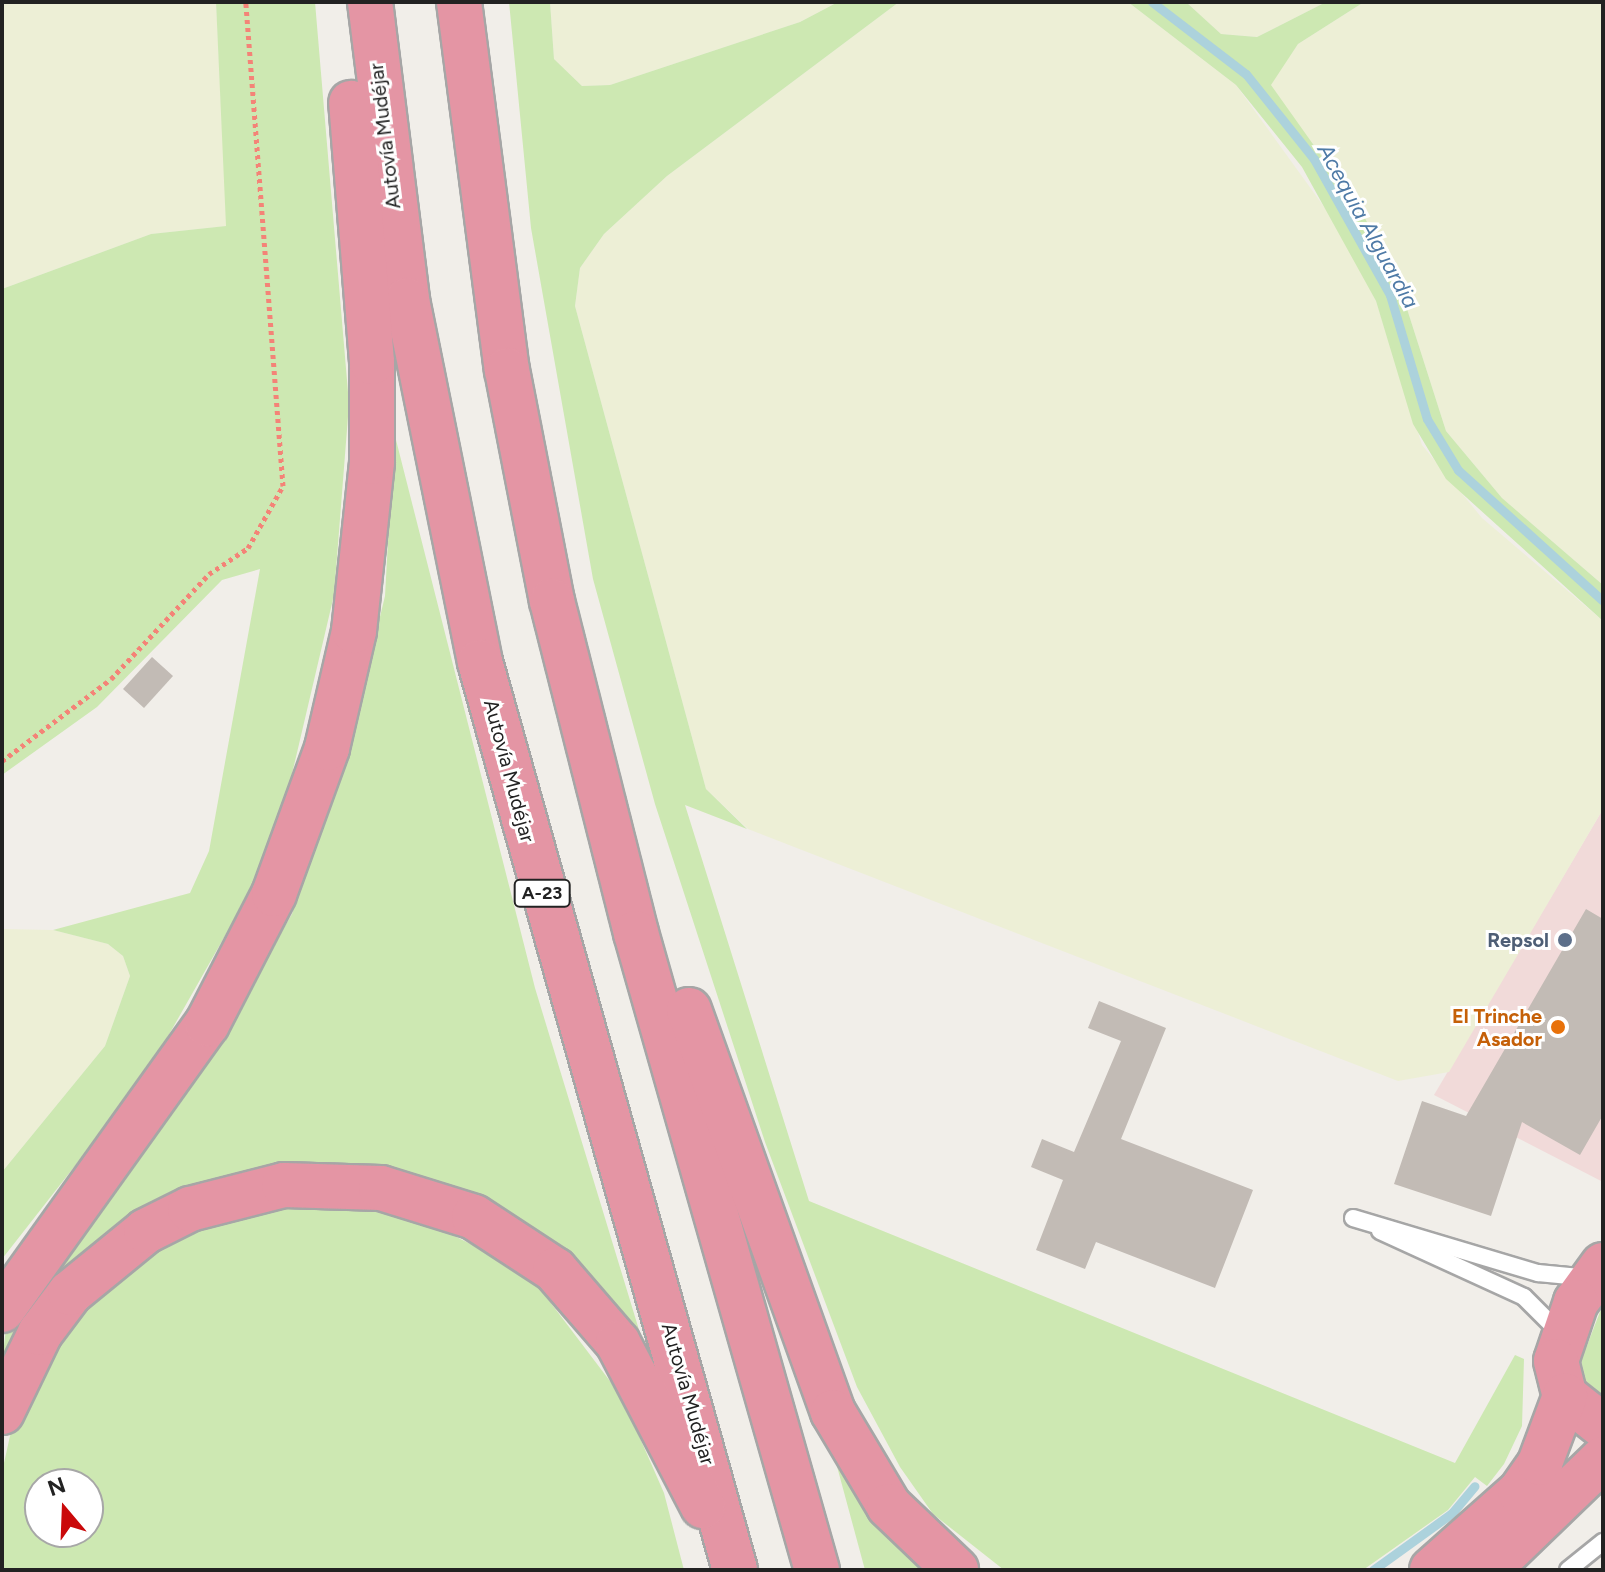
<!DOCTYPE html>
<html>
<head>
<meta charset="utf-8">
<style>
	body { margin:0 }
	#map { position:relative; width:1605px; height:1572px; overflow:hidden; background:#f1eee9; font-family:Figtree,sans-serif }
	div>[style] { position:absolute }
	.commercial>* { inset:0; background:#f1dad9 }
	.farmland>* { inset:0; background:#edefd6 }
	.grass>* { inset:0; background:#cde8b2 }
	.stream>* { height:9px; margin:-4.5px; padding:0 4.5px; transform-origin:4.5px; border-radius:4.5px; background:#acd2dc }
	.building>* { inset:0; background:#c2bbb5 }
	.path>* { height:5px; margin-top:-2.5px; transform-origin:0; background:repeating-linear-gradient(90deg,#f48377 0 4px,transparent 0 8px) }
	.roads { filter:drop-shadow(2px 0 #a6a6a6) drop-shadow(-2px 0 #a6a6a6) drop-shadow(0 2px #a6a6a6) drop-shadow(0 -2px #a6a6a6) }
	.lane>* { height:16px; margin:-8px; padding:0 8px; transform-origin:8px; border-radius:8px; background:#fff }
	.highway>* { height:44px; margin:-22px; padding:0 22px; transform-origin:22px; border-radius:22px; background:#e495a4 }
	.dots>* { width:22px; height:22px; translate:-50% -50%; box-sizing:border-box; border:4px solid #fff; border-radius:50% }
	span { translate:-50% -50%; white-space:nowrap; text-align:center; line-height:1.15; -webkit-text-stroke:6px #fff; paint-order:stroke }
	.shield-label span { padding:2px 6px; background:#fff; border:2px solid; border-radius:6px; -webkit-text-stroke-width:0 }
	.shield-label { font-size:18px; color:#222; font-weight:700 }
	.street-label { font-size:20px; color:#222 }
	.service-label { font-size:20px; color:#4e5e75; font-weight:700 }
	.right { translate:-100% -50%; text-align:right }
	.food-label { font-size:20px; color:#c56008; font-weight:700 }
	.water-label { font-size:22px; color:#4e7aa6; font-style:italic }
	.frame { position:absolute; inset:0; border:4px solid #222; pointer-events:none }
	.north { position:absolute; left:24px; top:1468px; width:80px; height:80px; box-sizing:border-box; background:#fff; border:2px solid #a7a7a7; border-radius:50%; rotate:341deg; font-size:22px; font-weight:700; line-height:32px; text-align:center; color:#222 }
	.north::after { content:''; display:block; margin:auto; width:28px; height:36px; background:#ca090a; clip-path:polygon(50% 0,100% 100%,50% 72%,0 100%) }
</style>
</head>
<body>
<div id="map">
	<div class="commercial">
		<i style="clip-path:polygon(1603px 809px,1603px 1182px,1434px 1095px)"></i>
	</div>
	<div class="farmland">
		<i style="clip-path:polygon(2px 2px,216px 2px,227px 226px,151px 234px,2px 289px)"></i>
		<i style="clip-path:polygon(550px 2px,838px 2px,800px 22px,610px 85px,582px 86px,554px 59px)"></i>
		<i style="clip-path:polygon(899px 2px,1128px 2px,1236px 85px,1340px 229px,1376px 301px,1422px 445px,1482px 518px,1603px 621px,1603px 809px,1449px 1072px,1398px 1081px,748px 829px,706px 789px,575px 306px,580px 268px,604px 234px,667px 176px)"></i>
		<i style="clip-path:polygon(1186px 2px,1326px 2px,1257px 37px,1221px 34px)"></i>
		<i style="clip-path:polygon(1364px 2px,1603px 2px,1603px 585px,1502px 498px,1446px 431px,1401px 290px,1364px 216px,1270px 85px,1298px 44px)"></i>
		<i style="clip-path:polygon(2px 929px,53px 930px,108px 944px,123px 956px,130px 976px,105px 1046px,2px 1172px)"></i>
	</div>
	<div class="grass">
		<i style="clip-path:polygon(216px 2px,315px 2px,349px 404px,334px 595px,284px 808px,247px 897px,146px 1075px,2px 1259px,2px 1172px,105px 1046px,130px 976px,123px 956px,108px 944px,53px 930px,190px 893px,209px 851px,260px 569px,222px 580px,97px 707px,2px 775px,2px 289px,151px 234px,226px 226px)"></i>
		<i style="clip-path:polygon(509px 2px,550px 2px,554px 59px,582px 86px,610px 85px,800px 22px,838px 2px,899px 2px,667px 176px,604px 234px,580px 268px,575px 306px,706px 789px,747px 829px,685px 805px,809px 1201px,1455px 1463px,1515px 1355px,1524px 1359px,1522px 1426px,1504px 1464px,1487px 1486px,1475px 1477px,1448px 1510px,1363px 1570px,1004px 1570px,933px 1514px,900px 1467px,857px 1387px,765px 1142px,655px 804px,593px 579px,531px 228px)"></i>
		<i style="clip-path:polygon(1128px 2px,1186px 2px,1221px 34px,1257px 37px,1326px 2px,1364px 2px,1298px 44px,1271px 85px,1364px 216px,1401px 290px,1446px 431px,1502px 498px,1603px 585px,1603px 621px,1446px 479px,1413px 424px,1376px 301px,1302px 167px,1236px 85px)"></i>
		<i style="clip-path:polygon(394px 432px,535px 988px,643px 1343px,603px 1291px,527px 1224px,434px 1180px,333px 1163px,231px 1175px,136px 1215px,56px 1281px,2px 1363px,6px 1328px,230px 1020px,292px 914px,353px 728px,385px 596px)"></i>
		<i style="clip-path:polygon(evenodd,286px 1205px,378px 1209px,422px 1220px,505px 1261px,541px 1290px,622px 1397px,664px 1493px,684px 1570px,2px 1570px,2px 1472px,12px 1427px,52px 1341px,116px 1270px,197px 1226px,286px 1205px,40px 1484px,88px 1484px,88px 1532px,40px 1532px,40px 1484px)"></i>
		<i style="clip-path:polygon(1603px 1304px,1603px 1398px,1586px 1383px,1581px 1361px)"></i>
		<i style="clip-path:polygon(835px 1459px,879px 1519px,925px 1570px,865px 1570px)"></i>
	</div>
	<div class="stream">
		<i style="left:1152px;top:2px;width:118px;rotate:37.5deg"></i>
		<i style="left:1246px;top:74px;width:109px;rotate:51.3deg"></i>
		<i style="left:1314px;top:159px;width:156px;rotate:60.8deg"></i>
		<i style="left:1390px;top:295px;width:129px;rotate:73.4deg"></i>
		<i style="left:1427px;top:419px;width:60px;rotate:58.7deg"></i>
		<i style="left:1458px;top:470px;width:195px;rotate:42.1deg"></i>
		<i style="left:1373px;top:1570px;width:97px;rotate:-35.8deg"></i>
		<i style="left:1452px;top:1513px;width:35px;rotate:-50deg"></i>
	</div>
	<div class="building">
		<i style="clip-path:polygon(152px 657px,173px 676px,144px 708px,123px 689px)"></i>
		<i style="clip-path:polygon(1586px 909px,1603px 919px,1603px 1115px,1580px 1155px,1522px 1122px,1491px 1216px,1394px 1184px,1422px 1101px,1466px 1116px)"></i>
		<i style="clip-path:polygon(1099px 1001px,1166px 1028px,1121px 1139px,1253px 1190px,1215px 1288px,1096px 1242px,1085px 1269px,1036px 1250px,1063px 1180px,1031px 1167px,1042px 1139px,1074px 1152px,1121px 1041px,1088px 1028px)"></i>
	</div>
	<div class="path">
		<i style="left:2px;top:761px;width:136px;rotate:-37deg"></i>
		<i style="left:111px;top:679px;width:144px;rotate:-47deg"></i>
		<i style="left:209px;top:574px;width:47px;rotate:-33.7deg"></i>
		<i style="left:248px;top:548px;width:71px;rotate:-60.6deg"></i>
		<i style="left:283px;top:486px;width:485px;rotate:-94.4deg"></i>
	</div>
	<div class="roads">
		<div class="lane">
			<i style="left:1353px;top:1218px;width:193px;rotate:16.6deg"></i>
			<i style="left:1538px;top:1273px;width:52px;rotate:5.5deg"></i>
			<i style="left:1380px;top:1231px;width:158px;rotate:24.6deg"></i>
			<i style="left:1524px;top:1297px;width:49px;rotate:45deg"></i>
			<i style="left:1568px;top:1570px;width:45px;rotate:-38.7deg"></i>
		</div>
		<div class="highway">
			<i style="left:370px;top:2px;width:300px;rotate:82.9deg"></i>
			<i style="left:407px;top:300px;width:369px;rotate:78.6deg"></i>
			<i style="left:480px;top:662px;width:943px;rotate:74.31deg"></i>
			<i style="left:459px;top:2px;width:371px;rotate:82.6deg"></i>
			<i style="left:507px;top:370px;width:235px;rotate:79deg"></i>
			<i style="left:552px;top:601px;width:342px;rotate:75.8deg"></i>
			<i style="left:636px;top:933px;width:662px;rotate:74.14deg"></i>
			<i style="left:689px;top:1010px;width:427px;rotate:70.3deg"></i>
			<i style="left:833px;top:1412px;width:109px;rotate:59.2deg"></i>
			<i style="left:889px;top:1506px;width:93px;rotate:43.7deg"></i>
			<i style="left:1603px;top:1265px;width:46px;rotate:126.1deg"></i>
			<i style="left:1576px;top:1302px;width:62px;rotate:108.7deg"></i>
			<i style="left:1556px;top:1361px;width:36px;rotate:76deg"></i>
			<i style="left:1565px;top:1396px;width:48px;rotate:38.3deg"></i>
			<i style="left:2px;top:1310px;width:352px;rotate:-54.4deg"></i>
			<i style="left:207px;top:1024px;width:146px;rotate:-62.7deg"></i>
			<i style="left:274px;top:894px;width:155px;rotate:-70deg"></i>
			<i style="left:327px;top:748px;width:120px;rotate:-77deg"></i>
			<i style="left:354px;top:631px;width:170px;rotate:-83.9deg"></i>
			<i style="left:372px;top:462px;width:100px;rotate:-90deg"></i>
			<i style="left:372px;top:362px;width:260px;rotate:-94.6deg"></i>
			<i style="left:2px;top:1412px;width:88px;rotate:-64.3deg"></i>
			<i style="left:40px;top:1333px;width:50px;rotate:-53.1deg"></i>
			<i style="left:70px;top:1293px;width:98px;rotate:-39.2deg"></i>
			<i style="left:146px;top:1231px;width:49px;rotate:-26.6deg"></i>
			<i style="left:190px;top:1209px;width:97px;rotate:-14.3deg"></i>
			<i style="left:284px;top:1185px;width:97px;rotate:1.8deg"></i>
			<i style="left:381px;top:1188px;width:97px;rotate:17.3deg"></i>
			<i style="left:474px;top:1217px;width:97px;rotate:33.2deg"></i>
			<i style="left:555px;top:1270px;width:96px;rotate:49.2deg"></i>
			<i style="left:618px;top:1343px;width:184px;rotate:62.5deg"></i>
			<i style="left:1432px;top:1570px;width:118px;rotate:-41.6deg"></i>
			<i style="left:1520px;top:1492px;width:35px;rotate:-55deg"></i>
			<i style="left:1540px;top:1463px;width:72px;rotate:-69.5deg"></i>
			<i style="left:1488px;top:1570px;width:160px;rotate:-44deg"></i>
		</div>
	</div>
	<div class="dots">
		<i style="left:1565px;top:940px;background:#5c6f8a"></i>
		<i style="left:1558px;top:1027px;background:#e8710a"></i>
	</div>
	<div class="shield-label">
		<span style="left:542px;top:893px">A-23</span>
	</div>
	<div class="street-label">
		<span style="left:385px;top:136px;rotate:-97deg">Autovía Mudéjar</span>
		<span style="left:509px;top:771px;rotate:75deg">Autovía Mudéjar</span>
		<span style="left:688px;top:1394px;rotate:74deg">Autovía Mudéjar</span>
	</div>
	<div class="service-label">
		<span class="right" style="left:1549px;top:940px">Repsol</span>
	</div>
	<div class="food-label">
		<span class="right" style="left:1542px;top:1028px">El Trinche<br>Asador</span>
	</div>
	<div class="water-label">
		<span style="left:1368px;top:226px;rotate:61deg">Acequia Alguardia</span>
	</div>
	<div class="frame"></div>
	<div class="north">N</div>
</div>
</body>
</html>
